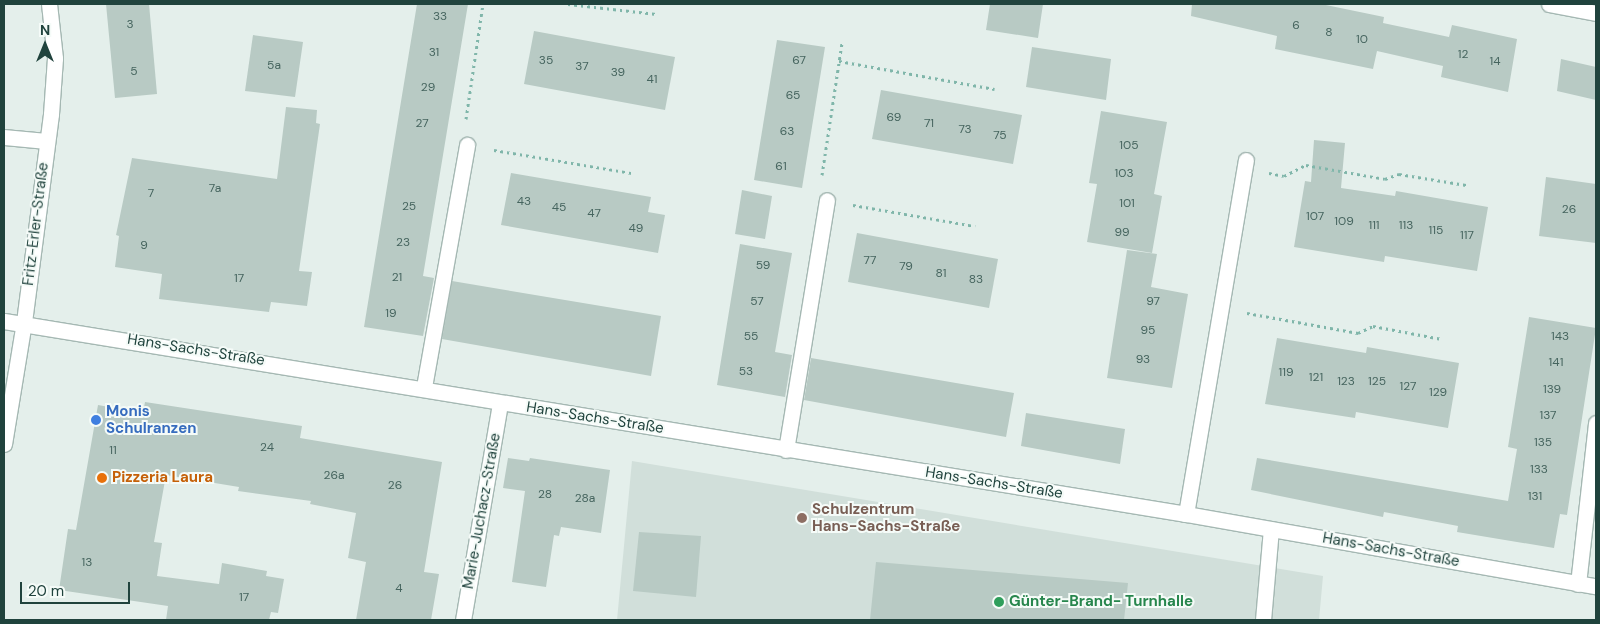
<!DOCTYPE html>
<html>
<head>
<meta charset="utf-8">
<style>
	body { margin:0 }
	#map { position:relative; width:1600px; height:624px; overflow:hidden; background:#e4efeb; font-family:"DM Sans",sans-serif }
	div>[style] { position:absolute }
	.built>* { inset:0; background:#d1dfda }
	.building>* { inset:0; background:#b8cac4 }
	.path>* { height:3px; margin-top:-1.5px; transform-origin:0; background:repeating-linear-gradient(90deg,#80b6aa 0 2.5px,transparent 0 6.5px) }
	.roads { filter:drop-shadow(1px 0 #a5b8b3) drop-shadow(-1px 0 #a5b8b3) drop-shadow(0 1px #a5b8b3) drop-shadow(0 -1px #a5b8b3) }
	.service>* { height:15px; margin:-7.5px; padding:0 7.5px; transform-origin:7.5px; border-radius:7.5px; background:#fff }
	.minor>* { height:15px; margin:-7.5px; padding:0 7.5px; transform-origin:7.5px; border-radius:7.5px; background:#fff }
	.dots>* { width:14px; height:14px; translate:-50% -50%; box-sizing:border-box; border:2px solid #f5fbf8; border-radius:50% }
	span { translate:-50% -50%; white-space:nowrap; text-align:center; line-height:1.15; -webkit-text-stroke:4px #f5fbf8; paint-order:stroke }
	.number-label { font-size:12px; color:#46655f }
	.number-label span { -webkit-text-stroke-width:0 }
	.street-label { font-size:15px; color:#20433d }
	.shop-label { font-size:15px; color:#366cbe; font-weight:700 }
	.left { translate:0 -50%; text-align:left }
	.food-label { font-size:15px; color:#c56008; font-weight:700 }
	.education-label { font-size:15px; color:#785e54; font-weight:700 }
	.leisure-label { font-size:15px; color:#27864d; font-weight:700 }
	.frame { position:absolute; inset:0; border:5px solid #20433d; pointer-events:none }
	.north { position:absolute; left:20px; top:20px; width:50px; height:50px; -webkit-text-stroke:4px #f5fbf8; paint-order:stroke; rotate:0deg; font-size:14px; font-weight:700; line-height:20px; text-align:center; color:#20433d }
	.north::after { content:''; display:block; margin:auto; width:18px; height:22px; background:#20433d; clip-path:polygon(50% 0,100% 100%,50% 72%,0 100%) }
	.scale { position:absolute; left:20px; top:582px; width:110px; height:22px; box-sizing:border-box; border:2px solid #20433d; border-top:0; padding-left:6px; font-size:15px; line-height:18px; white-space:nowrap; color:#20433d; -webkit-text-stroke:4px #f5fbf8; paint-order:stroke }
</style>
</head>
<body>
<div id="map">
	<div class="built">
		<i style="clip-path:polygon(632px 461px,1323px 576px,1319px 620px,617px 620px)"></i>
	</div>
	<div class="building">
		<i style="clip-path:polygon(106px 4px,149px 4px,157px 94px,115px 98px)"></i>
		<i style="clip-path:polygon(417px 4px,468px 4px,423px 276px,434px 278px,423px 336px,364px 327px)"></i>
		<i style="clip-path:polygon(990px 4px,1043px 4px,1038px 38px,986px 30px)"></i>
		<i style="clip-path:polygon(1192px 4px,1321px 4px,1384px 17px,1383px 23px,1449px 37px,1452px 25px,1517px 39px,1508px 92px,1441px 77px,1443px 66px,1377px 51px,1373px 69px,1275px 49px,1277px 36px,1191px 16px)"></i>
		<i style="clip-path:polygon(534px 31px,675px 57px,665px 110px,524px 84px)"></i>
		<i style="clip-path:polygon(253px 35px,303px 42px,295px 97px,245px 91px)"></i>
		<i style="clip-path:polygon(777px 40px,825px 47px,802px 188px,754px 180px)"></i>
		<i style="clip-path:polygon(1032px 47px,1111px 59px,1106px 100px,1026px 87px)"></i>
		<i style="clip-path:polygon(1561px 59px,1596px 67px,1596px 100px,1557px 91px)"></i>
		<i style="clip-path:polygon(881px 90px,1022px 115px,1013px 164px,872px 139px)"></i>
		<i style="clip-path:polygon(286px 107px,317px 110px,316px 123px,320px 124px,299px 271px,312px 272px,307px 306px,271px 302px,269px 312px,159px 299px,162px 274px,115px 267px,119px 236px,116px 235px,132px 158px,277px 179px)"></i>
		<i style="clip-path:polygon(1101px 111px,1167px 122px,1154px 194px,1162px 196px,1152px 253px,1087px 242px,1097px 184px,1089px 183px)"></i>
		<i style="clip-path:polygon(1314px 140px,1345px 143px,1341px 188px,1395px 196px,1396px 191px,1488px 207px,1477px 271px,1385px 256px,1384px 262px,1294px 247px,1305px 181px,1311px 182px)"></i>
		<i style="clip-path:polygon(511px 173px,651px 197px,648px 212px,665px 215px,658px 253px,501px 225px)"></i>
		<i style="clip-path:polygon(1546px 177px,1596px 184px,1596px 243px,1539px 236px)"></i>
		<i style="clip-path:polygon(742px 190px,772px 196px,765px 239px,735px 234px)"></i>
		<i style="clip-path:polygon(857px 233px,998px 259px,989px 308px,848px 282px)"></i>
		<i style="clip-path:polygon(740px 244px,792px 253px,775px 352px,792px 355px,785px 397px,717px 385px)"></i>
		<i style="clip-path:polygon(1127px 250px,1157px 254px,1151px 287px,1188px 294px,1172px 388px,1107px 378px)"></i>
		<i style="clip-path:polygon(452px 281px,661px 316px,651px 376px,442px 339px)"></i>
		<i style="clip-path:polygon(1529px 317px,1596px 328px,1567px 515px,1560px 514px,1554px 548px,1457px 532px,1458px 526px,1384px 512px,1383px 517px,1251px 490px,1257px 458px,1508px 501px,1517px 449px,1508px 447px)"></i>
		<i style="clip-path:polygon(1277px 338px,1366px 353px,1367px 347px,1459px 363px,1448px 428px,1356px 412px,1355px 418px,1265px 404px)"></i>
		<i style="clip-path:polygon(811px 358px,1014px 393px,1006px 437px,804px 400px)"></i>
		<i style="clip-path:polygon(145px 402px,302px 426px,300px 438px,442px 462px,424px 572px,439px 574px,431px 620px,356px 620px,366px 562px,348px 558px,356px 513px,310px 504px,311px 501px,238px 491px,239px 487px,166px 475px,154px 542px,162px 543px,157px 576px,219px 584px,222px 563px,267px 571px,266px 576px,284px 579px,278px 613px,271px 612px,269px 620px,166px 620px,168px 606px,59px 590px,68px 529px,76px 530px,98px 405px,143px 413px)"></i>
		<i style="clip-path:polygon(1026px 413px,1125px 429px,1120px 464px,1021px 446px)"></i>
		<i style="clip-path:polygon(508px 458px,529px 461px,530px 458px,610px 470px,601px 533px,561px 527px,559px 536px,554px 535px,546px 587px,512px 582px,525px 491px,503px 488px)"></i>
		<i style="clip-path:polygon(639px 532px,701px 536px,696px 597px,633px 591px)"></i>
		<i style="clip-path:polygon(876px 562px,1128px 583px,1124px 620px,870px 620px)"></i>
	</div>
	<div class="path">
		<i style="left:568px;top:4px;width:89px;rotate:6.5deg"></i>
		<i style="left:839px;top:61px;width:158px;rotate:10.2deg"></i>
		<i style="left:466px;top:119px;width:116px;rotate:-81.6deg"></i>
		<i style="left:494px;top:150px;width:140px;rotate:9.5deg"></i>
		<i style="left:1269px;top:173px;width:15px;rotate:11deg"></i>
		<i style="left:1284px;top:176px;width:25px;rotate:-27deg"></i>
		<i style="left:1306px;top:165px;width:80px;rotate:10deg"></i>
		<i style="left:1385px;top:179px;width:15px;rotate:-20deg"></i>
		<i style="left:1399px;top:174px;width:68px;rotate:9.3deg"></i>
		<i style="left:822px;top:175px;width:134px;rotate:-81.4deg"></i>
		<i style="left:853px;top:205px;width:124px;rotate:9.8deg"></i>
		<i style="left:1247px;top:313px;width:113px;rotate:10.2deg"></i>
		<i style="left:1358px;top:333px;width:17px;rotate:-25deg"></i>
		<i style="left:1373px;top:326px;width:70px;rotate:10.7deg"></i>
	</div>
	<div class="roads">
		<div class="service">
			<i style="left:4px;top:137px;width:43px;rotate:5.3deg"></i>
			<i style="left:424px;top:387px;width:246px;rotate:-79.9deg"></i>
			<i style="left:786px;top:450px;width:253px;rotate:-80.7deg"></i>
			<i style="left:1578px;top:584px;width:162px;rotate:-83.6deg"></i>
			<i style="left:1263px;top:620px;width:91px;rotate:-85deg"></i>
		</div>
		<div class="minor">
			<i style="left:1549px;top:4px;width:48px;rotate:10.8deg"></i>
			<i style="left:4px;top:321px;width:1198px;rotate:9.27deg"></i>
			<i style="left:1186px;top:514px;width:416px;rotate:10deg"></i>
			<i style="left:4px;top:444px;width:124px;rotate:-80.7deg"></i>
			<i style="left:24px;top:322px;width:210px;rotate:-82.6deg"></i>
			<i style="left:51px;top:114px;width:56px;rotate:-85.9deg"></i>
			<i style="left:55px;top:58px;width:54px;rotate:-96.3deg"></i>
			<i style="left:1186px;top:514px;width:359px;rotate:-80.4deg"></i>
			<i style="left:463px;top:620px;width:220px;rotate:-80.3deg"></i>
		</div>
	</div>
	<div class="dots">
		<i style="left:96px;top:420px;background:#3f7fe0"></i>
		<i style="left:102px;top:478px;background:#e8710a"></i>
		<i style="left:802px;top:518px;background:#8d6e63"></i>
		<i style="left:999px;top:602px;background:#2e9e5b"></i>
	</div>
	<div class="number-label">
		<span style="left:440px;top:17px">33</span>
		<span style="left:130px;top:25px">3</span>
		<span style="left:1296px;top:26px">6</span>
		<span style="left:1329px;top:33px">8</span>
		<span style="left:1362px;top:40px">10</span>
		<span style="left:434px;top:53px">31</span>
		<span style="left:1463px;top:55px">12</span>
		<span style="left:546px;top:61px">35</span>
		<span style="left:799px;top:61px">67</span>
		<span style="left:1495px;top:62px">14</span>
		<span style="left:274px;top:66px">5a</span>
		<span style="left:582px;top:67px">37</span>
		<span style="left:134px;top:72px">5</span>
		<span style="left:618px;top:73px">39</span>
		<span style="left:652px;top:80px">41</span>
		<span style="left:428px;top:88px">29</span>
		<span style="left:793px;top:96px">65</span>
		<span style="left:894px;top:118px">69</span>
		<span style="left:422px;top:124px">27</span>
		<span style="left:929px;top:124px">71</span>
		<span style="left:965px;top:130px">73</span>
		<span style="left:787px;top:132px">63</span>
		<span style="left:1000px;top:136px">75</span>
		<span style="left:1129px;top:146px">105</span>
		<span style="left:781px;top:167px">61</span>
		<span style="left:1124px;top:174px">103</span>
		<span style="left:215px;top:189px">7a</span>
		<span style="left:151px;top:194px">7</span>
		<span style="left:524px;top:202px">43</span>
		<span style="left:1127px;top:204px">101</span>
		<span style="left:409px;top:207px">25</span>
		<span style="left:559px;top:208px">45</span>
		<span style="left:1569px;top:210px">26</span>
		<span style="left:594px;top:214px">47</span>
		<span style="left:1315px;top:217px">107</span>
		<span style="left:1344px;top:222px">109</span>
		<span style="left:1374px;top:226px">111</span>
		<span style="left:1406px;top:226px">113</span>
		<span style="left:636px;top:229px">49</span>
		<span style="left:1436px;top:231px">115</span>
		<span style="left:1122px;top:233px">99</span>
		<span style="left:1467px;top:236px">117</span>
		<span style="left:403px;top:243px">23</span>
		<span style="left:144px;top:246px">9</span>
		<span style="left:870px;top:261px">77</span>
		<span style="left:763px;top:266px">59</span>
		<span style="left:906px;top:267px">79</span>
		<span style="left:941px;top:274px">81</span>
		<span style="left:397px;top:278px">21</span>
		<span style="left:239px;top:279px">17</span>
		<span style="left:976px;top:280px">83</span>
		<span style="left:757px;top:302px">57</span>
		<span style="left:1153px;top:302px">97</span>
		<span style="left:391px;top:314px">19</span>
		<span style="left:1148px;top:331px">95</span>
		<span style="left:751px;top:337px">55</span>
		<span style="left:1560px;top:337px">143</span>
		<span style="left:1143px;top:360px">93</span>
		<span style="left:1556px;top:363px">141</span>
		<span style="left:746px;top:372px">53</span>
		<span style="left:1286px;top:373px">119</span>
		<span style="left:1316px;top:378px">121</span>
		<span style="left:1346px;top:382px">123</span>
		<span style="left:1377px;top:382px">125</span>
		<span style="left:1408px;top:387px">127</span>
		<span style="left:1552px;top:390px">139</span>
		<span style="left:1438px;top:393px">129</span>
		<span style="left:1548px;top:416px">137</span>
		<span style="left:1543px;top:443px">135</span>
		<span style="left:267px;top:448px">24</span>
		<span style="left:113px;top:451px">11</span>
		<span style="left:1539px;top:470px">133</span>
		<span style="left:334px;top:476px">26a</span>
		<span style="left:395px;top:486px">26</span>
		<span style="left:545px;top:495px">28</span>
		<span style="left:1535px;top:497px">131</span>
		<span style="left:585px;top:499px">28a</span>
		<span style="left:87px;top:563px">13</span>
		<span style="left:399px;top:589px">4</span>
		<span style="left:244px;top:598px">17</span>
	</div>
	<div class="street-label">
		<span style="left:36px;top:224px;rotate:-83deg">Fritz-Erler-Straße</span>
		<span style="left:196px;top:350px;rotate:9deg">Hans-Sachs-Straße</span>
		<span style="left:595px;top:418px;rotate:9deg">Hans-Sachs-Straße</span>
		<span style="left:994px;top:483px;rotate:9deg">Hans-Sachs-Straße</span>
		<span style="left:482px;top:511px;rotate:-80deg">Marie-Juchacz-Straße</span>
		<span style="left:1391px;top:550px;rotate:10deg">Hans-Sachs-Straße</span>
	</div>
	<div class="shop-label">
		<span class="left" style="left:106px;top:420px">Monis<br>Schulranzen</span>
	</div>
	<div class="food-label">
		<span class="left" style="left:112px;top:478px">Pizzeria Laura</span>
	</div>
	<div class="education-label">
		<span class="left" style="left:812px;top:518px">Schulzentrum<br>Hans-Sachs-Straße</span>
	</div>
	<div class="leisure-label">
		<span class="left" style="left:1009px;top:602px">Günter-Brand- Turnhalle</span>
	</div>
	<div class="frame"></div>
	<div class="north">N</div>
	<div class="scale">20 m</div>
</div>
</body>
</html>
